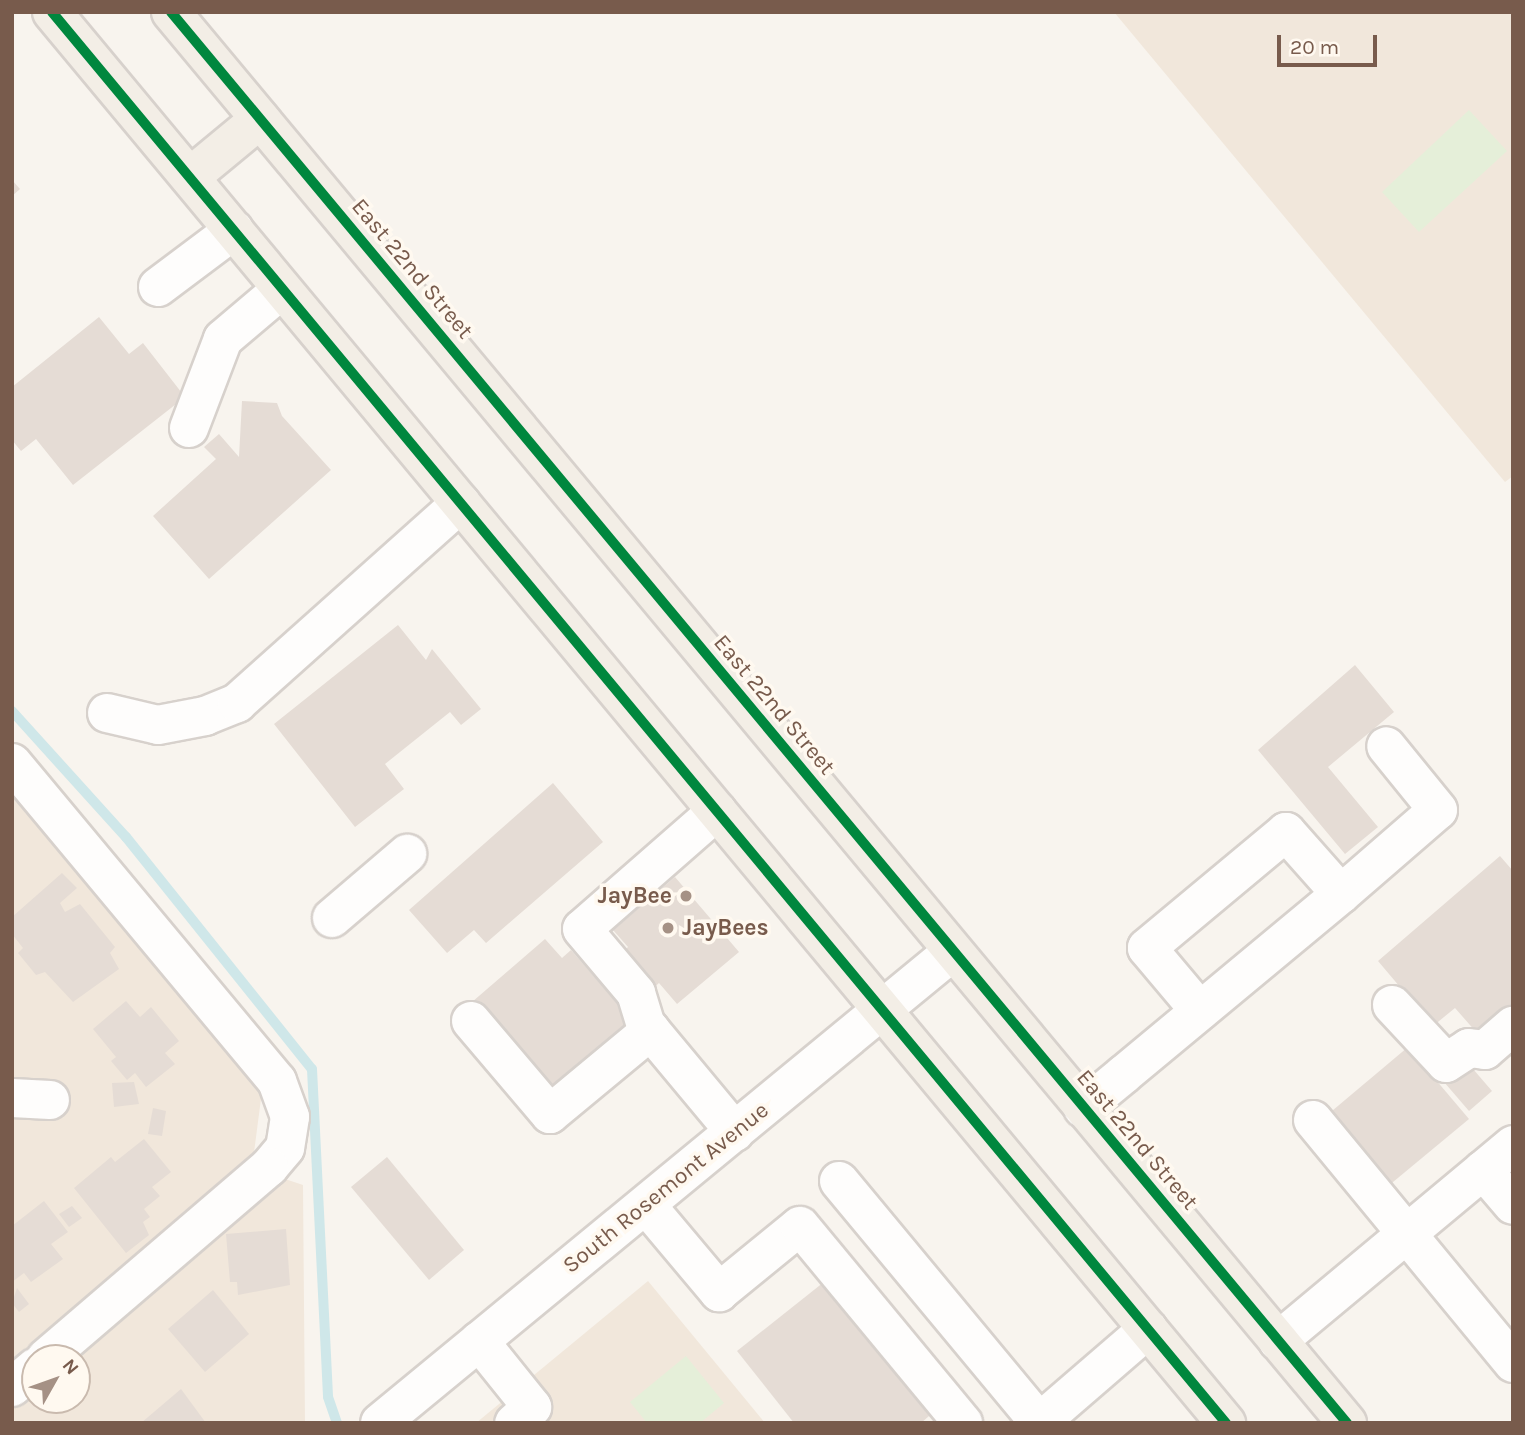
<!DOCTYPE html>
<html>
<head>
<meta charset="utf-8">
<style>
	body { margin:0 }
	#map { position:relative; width:1525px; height:1435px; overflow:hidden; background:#f8f4ee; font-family:Karla,sans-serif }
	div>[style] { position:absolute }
	.residential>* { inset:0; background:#f1e7db }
	.green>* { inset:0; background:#e5efd9 }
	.stream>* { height:10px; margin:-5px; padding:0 5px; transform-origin:5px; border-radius:5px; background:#cfe7e9 }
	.building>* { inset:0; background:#e5dcd5 }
	.roads { filter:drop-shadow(2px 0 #d7d1cc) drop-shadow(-2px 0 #d7d1cc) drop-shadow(0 2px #d7d1cc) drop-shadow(0 -2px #d7d1cc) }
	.minor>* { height:38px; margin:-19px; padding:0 19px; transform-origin:19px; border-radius:19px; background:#fefdfc }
	.major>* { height:38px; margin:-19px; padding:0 19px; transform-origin:19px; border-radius:19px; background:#f3eee6 }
	.cycleway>* { height:10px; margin:-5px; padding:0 5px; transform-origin:5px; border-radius:5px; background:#00873e }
	.dots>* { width:19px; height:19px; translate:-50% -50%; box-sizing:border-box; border:4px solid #fff9f0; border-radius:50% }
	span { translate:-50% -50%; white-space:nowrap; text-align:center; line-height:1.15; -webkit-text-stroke:7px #fff9f0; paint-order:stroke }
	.street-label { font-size:23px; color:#785b4c }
	.poi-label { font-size:23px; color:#785b4c; font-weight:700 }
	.right { translate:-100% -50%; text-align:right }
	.left { translate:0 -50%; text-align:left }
	.frame { position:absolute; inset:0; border:14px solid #785b4c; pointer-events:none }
	.north { position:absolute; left:21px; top:1344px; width:70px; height:70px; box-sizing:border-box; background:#fff9f0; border:2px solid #c9baae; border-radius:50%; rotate:50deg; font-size:19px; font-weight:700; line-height:28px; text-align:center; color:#785b4c }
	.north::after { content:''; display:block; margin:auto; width:24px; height:32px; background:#a59185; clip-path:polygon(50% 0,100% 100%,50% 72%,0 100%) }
	.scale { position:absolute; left:1277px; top:35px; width:100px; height:32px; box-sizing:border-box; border:4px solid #785b4c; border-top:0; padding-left:9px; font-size:21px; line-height:24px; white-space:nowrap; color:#785b4c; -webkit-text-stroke:5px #fff9f0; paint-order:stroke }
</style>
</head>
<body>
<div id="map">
	<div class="residential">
		<i style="clip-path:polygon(1114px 12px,1513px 12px,1513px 476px,1505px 482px)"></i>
		<i style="clip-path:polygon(evenodd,12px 792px,262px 1091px,252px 1168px,303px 1185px,305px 1423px,12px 1423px,12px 792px,35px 1358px,77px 1358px,77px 1400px,35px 1400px,35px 1358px)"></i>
		<i style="clip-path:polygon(648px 1281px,765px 1423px,476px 1423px)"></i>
	</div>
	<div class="green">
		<i style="clip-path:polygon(1469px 110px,1507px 151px,1419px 232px,1382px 192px)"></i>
		<i style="clip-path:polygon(686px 1356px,724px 1403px,700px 1423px,647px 1423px,630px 1402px)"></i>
	</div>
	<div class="stream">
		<i style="left:12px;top:711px;width:170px;rotate:47.9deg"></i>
		<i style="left:126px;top:837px;width:297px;rotate:51.3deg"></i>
		<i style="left:312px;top:1069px;width:328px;rotate:87.2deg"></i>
		<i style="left:328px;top:1397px;width:28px;rotate:71deg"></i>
	</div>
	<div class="building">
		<i style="clip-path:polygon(12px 180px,20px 189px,12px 196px)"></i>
		<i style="clip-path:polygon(99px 317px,129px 354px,143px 343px,185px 397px,73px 485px,36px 439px,21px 451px,12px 440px,12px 387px)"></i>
		<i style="clip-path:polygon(242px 401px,277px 403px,282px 416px,331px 470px,209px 579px,153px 516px,216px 459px,204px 447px,219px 434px,239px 457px)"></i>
		<i style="clip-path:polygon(398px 625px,426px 660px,432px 649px,481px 709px,461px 725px,450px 712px,385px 764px,404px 789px,355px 827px,274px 724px)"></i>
		<i style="clip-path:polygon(1355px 665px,1394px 712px,1328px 767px,1378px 827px,1345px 854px,1258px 750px)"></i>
		<i style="clip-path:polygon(553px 783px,603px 842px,486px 943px,474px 930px,447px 953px,409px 910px)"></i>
		<i style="clip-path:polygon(1500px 856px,1513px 871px,1513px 1016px,1484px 1041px,1455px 1008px,1433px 1026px,1378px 961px)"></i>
		<i style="clip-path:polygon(62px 873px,77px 888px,60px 903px,65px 912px,80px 904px,115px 947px,110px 953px,119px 969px,73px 1002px,45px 972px,36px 975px,18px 953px,23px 948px,12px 934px,12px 917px)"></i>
		<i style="clip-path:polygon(675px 877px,739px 952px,677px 1004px,659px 983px,650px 991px,620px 955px,628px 947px,613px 930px)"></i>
		<i style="clip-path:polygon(545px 939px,562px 958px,571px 950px,631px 1019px,549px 1090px,472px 1002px)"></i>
		<i style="clip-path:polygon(126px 1001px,140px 1017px,151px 1007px,179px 1041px,165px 1053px,175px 1064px,146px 1087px,135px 1073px,127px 1080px,111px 1061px,116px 1057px,93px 1029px)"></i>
		<i style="clip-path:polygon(1408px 1047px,1469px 1119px,1387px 1187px,1326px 1116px)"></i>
		<i style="clip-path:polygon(1467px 1062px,1492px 1091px,1469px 1111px,1444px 1082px)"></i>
		<i style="clip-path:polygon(134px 1082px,139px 1104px,114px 1107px,112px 1083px)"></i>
		<i style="clip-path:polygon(153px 1108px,166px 1111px,162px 1136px,148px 1134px)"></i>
		<i style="clip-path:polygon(144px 1139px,171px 1172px,152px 1187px,160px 1196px,144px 1209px,150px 1217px,143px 1222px,149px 1235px,126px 1253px,74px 1188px,111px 1157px,115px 1162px)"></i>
		<i style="clip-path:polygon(387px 1157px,464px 1250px,429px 1280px,351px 1187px)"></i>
		<i style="clip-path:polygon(44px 1201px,68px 1232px,51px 1244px,63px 1259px,31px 1282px,24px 1273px,12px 1282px,12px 1226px)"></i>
		<i style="clip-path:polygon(72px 1206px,82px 1218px,69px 1227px,59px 1214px)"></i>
		<i style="clip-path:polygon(286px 1229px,290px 1285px,238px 1295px,237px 1282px,230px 1282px,226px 1234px)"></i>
		<i style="clip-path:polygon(829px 1278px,936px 1410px,921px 1423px,794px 1423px,737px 1351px)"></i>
		<i style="clip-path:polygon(17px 1288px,29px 1304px,19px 1312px,12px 1303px)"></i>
		<i style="clip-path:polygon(213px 1290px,249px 1334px,205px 1372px,168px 1329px)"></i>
		<i style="clip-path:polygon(181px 1389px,206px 1423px,141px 1423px)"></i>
	</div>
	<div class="roads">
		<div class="minor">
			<i style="left:158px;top:287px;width:95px;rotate:-36.9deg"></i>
			<i style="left:189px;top:428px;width:95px;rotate:-69.1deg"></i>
			<i style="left:223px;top:339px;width:77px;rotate:-40.3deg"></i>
			<i style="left:107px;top:713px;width:52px;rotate:13.2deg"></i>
			<i style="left:158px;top:725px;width:48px;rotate:-10.8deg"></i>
			<i style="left:205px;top:716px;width:35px;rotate:-22deg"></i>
			<i style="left:237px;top:703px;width:300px;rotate:-41.8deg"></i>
			<i style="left:12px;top:763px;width:414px;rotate:50.2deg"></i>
			<i style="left:277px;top:1081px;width:38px;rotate:70deg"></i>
			<i style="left:290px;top:1117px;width:31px;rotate:99deg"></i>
			<i style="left:285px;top:1148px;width:25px;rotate:130deg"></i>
			<i style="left:269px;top:1167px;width:294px;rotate:139.4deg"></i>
			<i style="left:717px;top:811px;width:179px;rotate:138.8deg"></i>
			<i style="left:582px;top:929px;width:84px;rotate:49.8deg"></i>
			<i style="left:636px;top:993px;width:34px;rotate:73deg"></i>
			<i style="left:646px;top:1025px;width:139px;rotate:50.2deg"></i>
			<i style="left:1341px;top:894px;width:128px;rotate:-40.9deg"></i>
			<i style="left:1438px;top:810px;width:82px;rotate:-129.1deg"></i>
			<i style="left:332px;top:918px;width:99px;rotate:-40.5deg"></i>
			<i style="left:1392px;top:1005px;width:79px;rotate:47deg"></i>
			<i style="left:1446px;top:1063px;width:27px;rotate:-33deg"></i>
			<i style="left:1469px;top:1048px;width:16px;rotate:7deg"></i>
			<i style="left:1485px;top:1050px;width:37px;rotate:-41deg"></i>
			<i style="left:471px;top:1021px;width:122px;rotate:49.7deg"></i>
			<i style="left:550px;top:1114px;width:131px;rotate:-39.7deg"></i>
			<i style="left:12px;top:1098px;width:38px;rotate:3deg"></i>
			<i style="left:1083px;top:1108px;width:52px;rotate:-39.5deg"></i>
			<i style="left:1123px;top:1075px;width:283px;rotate:-39.7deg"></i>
			<i style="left:1341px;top:894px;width:83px;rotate:-131.6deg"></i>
			<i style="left:1286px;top:832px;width:181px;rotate:140.2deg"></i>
			<i style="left:1147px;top:948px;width:82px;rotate:49.9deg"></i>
			<i style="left:1313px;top:1120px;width:315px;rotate:50.5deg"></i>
			<i style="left:1483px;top:1170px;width:46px;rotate:49.4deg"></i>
			<i style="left:839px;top:1181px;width:312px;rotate:50.3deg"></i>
			<i style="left:646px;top:1205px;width:114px;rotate:50deg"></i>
			<i style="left:719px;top:1292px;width:104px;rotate:-39.2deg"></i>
			<i style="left:800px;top:1226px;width:256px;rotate:50.4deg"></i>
			<i style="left:479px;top:1341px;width:85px;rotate:51.2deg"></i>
			<i style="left:532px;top:1407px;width:24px;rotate:138deg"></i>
			<i style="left:1278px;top:1341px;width:306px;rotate:-39.8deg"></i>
			<i style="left:12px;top:1387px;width:30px;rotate:-40deg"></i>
			<i style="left:380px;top:1423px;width:741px;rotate:-39.47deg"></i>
			<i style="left:1039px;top:1423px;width:144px;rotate:-40.8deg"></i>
		</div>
		<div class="major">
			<i style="left:52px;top:12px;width:1836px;rotate:50.24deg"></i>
			<i style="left:171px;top:12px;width:1837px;rotate:50.19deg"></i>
			<i style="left:190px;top:177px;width:91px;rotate:-39.6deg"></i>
		</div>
	</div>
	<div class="cycleway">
		<i style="left:52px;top:12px;width:1836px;rotate:50.24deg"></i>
		<i style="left:171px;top:12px;width:1837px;rotate:50.19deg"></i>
	</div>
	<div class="dots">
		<i style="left:686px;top:896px;background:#a59185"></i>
		<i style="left:668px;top:928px;background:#a59185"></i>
	</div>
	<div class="street-label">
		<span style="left:412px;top:269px;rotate:50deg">East 22nd Street</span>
		<span style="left:774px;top:705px;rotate:50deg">East 22nd Street</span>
		<span style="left:1137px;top:1140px;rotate:50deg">East 22nd Street</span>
		<span style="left:666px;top:1188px;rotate:-39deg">South Rosemont Avenue</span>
	</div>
	<div class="poi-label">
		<span class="right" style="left:672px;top:896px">JayBee</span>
		<span class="left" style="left:682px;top:928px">JayBees</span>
	</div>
	<div class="frame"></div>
	<div class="north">N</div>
	<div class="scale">20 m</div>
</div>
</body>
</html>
